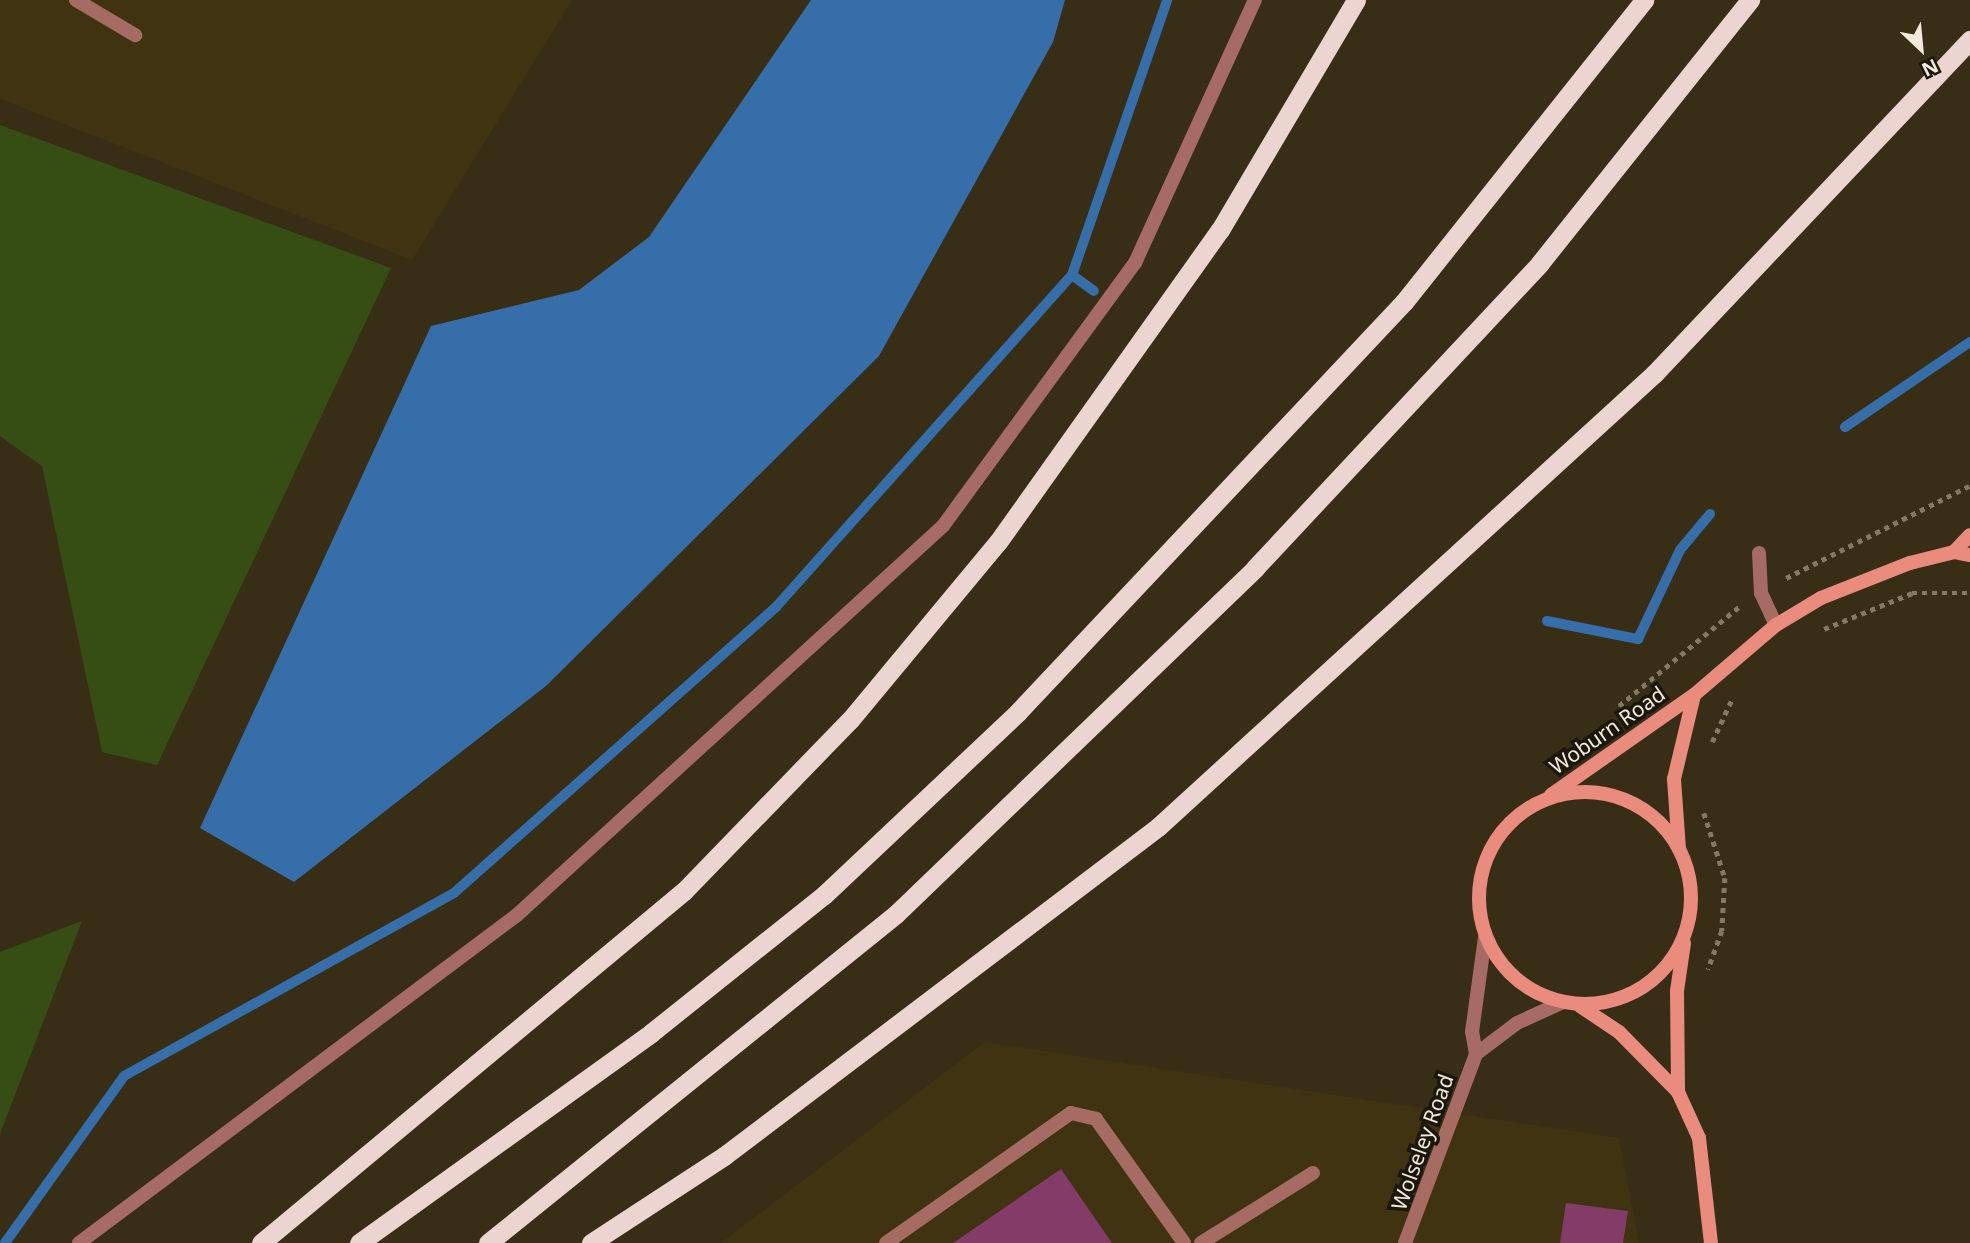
<!DOCTYPE html>
<html>
<head>
<meta charset="utf-8">
<style>
	body { margin:0 }
	#map { position:relative; width:1970px; height:1243px; overflow:hidden; background:#382e15; font-family:"Noto Sans",sans-serif }
	div>[style] { position:absolute }
	.built>* { inset:0; background:#403312 }
	.green>* { inset:0; background:#364e13 }
	.water>* { inset:0; background:#366eaa }
	.stream>* { height:10px; margin:-5px; padding:0 5px; transform-origin:5px; border-radius:5px; background:#366eaa }
	.building>* { inset:0; background:#833b67 }
	.path>* { height:4.5px; margin-top:-2.25px; transform-origin:0; background:repeating-linear-gradient(90deg,#837a65 0 5px,transparent 0 10px) }
	.service>* { height:14px; margin:-7px; padding:0 7px; transform-origin:7px; border-radius:7px; background:#a66b62 }
	.minor>* { height:14px; margin:-7px; padding:0 7px; transform-origin:7px; border-radius:7px; background:#a66b62 }
	.secondary>* { height:14px; margin:-7px; padding:0 7px; transform-origin:7px; border-radius:7px; background:#ea8c7d }
	.secondary>.ring { margin:-7px; padding:0; box-sizing:content-box; background:none; border:14px solid #ea8c7d; border-radius:50% }
	.trunk>* { height:19px; margin:-9.5px; padding:0 9.5px; transform-origin:9.5px; border-radius:9.5px; background:#ecd4d0 }
	span { translate:-50% -50%; white-space:nowrap; text-align:center; line-height:1.15; -webkit-text-stroke:7px #1b170c; paint-order:stroke }
	.street-label { font-size:21px; color:#f2ebdc }
	.north { position:absolute; left:1886px; top:14px; width:70px; height:70px; -webkit-text-stroke:5px #1b170c; paint-order:stroke; rotate:154deg; font-size:19px; font-weight:700; line-height:28px; text-align:center; color:#f2ebdc }
	.north::after { content:''; display:block; margin:auto; width:24px; height:32px; background:#f2ebdc; clip-path:polygon(50% 0,100% 100%,50% 72%,0 100%) }
</style>
</head>
<body>
<div id="map">
	<div class="built">
		<i style="clip-path:polygon(0 0,572px 0,412px 260px,0 99px)"></i>
		<i style="clip-path:polygon(985px 1042px,1619px 1138px,1639px 1243px,721px 1243px)"></i>
	</div>
	<div class="green">
		<i style="clip-path:polygon(0 125px,391px 268px,157px 765px,102px 752px,42px 466px,0 436px)"></i>
		<i style="clip-path:polygon(82px 921px,0 1134px,0 952px)"></i>
	</div>
	<div class="water">
		<i style="clip-path:polygon(811px 0,1065px 0,1053px 42px,879px 356px,546px 686px,294px 882px,200px 828px,431px 326px,579px 290px,649px 237px)"></i>
	</div>
	<div class="stream">
		<i style="left:1072px;top:275px;width:27px;rotate:36deg"></i>
		<i style="left:1845px;top:427px;width:151px;rotate:-34.2deg"></i>
		<i style="left:1547px;top:621px;width:93px;rotate:11.2deg"></i>
		<i style="left:1638px;top:639px;width:98px;rotate:-64.7deg"></i>
		<i style="left:1680px;top:550px;width:47px;rotate:-50.2deg"></i>
		<i style="left:5px;top:1243px;width:205px;rotate:-54.5deg"></i>
		<i style="left:124px;top:1076px;width:377px;rotate:-29deg"></i>
		<i style="left:454px;top:893px;width:431px;rotate:-41.6deg"></i>
		<i style="left:776px;top:607px;width:445px;rotate:-48.3deg"></i>
		<i style="left:1072px;top:275px;width:291px;rotate:-70.9deg"></i>
	</div>
	<div class="building">
		<i style="clip-path:polygon(1061px 1169px,1112px 1243px,953px 1243px)"></i>
		<i style="clip-path:polygon(1566px 1203px,1628px 1211px,1623px 1243px,1560px 1243px)"></i>
	</div>
	<div class="path">
		<i style="left:1786px;top:578px;width:205px;rotate:-26.7deg"></i>
		<i style="left:1824px;top:629px;width:95px;rotate:-22.2deg"></i>
		<i style="left:1912px;top:593px;width:58px"></i>
		<i style="left:1625px;top:714px;width:10px;rotate:-127deg"></i>
		<i style="left:1619px;top:706px;width:157px;rotate:-39.6deg"></i>
		<i style="left:1712px;top:742px;width:47px;rotate:-65.1deg"></i>
		<i style="left:1704px;top:813px;width:68px;rotate:72.1deg"></i>
		<i style="left:1725px;top:878px;width:53px;rotate:93.2deg"></i>
		<i style="left:1722px;top:931px;width:41px;rotate:109.7deg"></i>
	</div>
	<div class="service">
		<i style="left:76px;top:0;width:69px;rotate:30.7deg"></i>
		<i style="left:1759px;top:553px;width:40px;rotate:87.1deg"></i>
		<i style="left:1761px;top:593px;width:35px;rotate:65deg"></i>
		<i style="left:79px;top:1243px;width:547px;rotate:-36.83deg"></i>
		<i style="left:517px;top:915px;width:577px;rotate:-42.4deg"></i>
		<i style="left:943px;top:526px;width:326px;rotate:-53.9deg"></i>
		<i style="left:1135px;top:263px;width:289px;rotate:-65.5deg"></i>
		<i style="left:886px;top:1243px;width:226px;rotate:-35.1deg"></i>
		<i style="left:1071px;top:1113px;width:26px;rotate:13deg"></i>
		<i style="left:1096px;top:1119px;width:152px;rotate:54.6deg"></i>
		<i style="left:1201px;top:1243px;width:132px;rotate:-32deg"></i>
	</div>
	<div class="minor">
		<i style="left:1476px;top:1054px;width:51px;rotate:-37.1deg"></i>
		<i style="left:1517px;top:1023px;width:51px;rotate:-24.5deg"></i>
		<i style="left:1405px;top:1243px;width:202px;rotate:-69.4deg"></i>
		<i style="left:1476px;top:1054px;width:22px;rotate:-100deg"></i>
		<i style="left:1472px;top:1032px;width:96px;rotate:-82.2deg"></i>
	</div>
	<div class="secondary">
		<i style="left:1954px;top:552px;width:23px;rotate:-47deg"></i>
		<i class="ring" style="left:1479px;top:792px;width:198px;height:198px"></i>
		<i style="left:1551px;top:795px;width:174px;rotate:-35deg"></i>
		<i style="left:1694px;top:695px;width:108px;rotate:-40.5deg"></i>
		<i style="left:1776px;top:625px;width:52px;rotate:-31deg"></i>
		<i style="left:1821px;top:598px;width:96px;rotate:-21.5deg"></i>
		<i style="left:1910px;top:563px;width:45px;rotate:-14deg"></i>
		<i style="left:1954px;top:552px;width:16px;rotate:11deg"></i>
		<i style="left:1679px;top:849px;width:70px;rotate:-94.1deg"></i>
		<i style="left:1674px;top:779px;width:86px;rotate:-76.6deg"></i>
		<i style="left:1684px;top:943px;width:49px;rotate:98.3deg"></i>
		<i style="left:1677px;top:991px;width:101px;rotate:89.4deg"></i>
		<i style="left:1678px;top:1092px;width:51px;rotate:65.5deg"></i>
		<i style="left:1699px;top:1138px;width:106px;rotate:83.5deg"></i>
		<i style="left:1580px;top:1006px;width:47px;rotate:33.7deg"></i>
		<i style="left:1619px;top:1032px;width:84px;rotate:45.5deg"></i>
	</div>
	<div class="trunk">
		<i style="left:261px;top:1243px;width:550px;rotate:-39.77deg"></i>
		<i style="left:684px;top:891px;width:238px;rotate:-45.9deg"></i>
		<i style="left:850px;top:720px;width:231px;rotate:-50.3deg"></i>
		<i style="left:998px;top:542px;width:383px;rotate:-54.6deg"></i>
		<i style="left:1220px;top:230px;width:267px;rotate:-59.4deg"></i>
		<i style="left:359px;top:1243px;width:360px;rotate:-35.7deg"></i>
		<i style="left:651px;top:1033px;width:221px;rotate:-38.6deg"></i>
		<i style="left:824px;top:895px;width:267px;rotate:-43.3deg"></i>
		<i style="left:1018px;top:712px;width:563px;rotate:-46.73deg"></i>
		<i style="left:1404px;top:302px;width:386px;rotate:-51.5deg"></i>
		<i style="left:488px;top:1243px;width:524px;rotate:-38.88deg"></i>
		<i style="left:896px;top:914px;width:499px;rotate:-43.9deg"></i>
		<i style="left:1255px;top:568px;width:417px;rotate:-46.9deg"></i>
		<i style="left:1540px;top:263px;width:337px;rotate:-51.4deg"></i>
		<i style="left:591px;top:1243px;width:159px;rotate:-33.2deg"></i>
		<i style="left:724px;top:1156px;width:545px;rotate:-37.16deg"></i>
		<i style="left:1158px;top:827px;width:672px;rotate:-42.41deg"></i>
		<i style="left:1654px;top:374px;width:460px;rotate:-46.6deg"></i>
	</div>
	<div class="street-label">
		<span style="left:1607px;top:730px;rotate:-35deg">Woburn Road</span>
		<span style="left:1422px;top:1142px;rotate:-70deg">Wolseley Road</span>
	</div>
	<div class="north">N</div>
</div>
</body>
</html>
